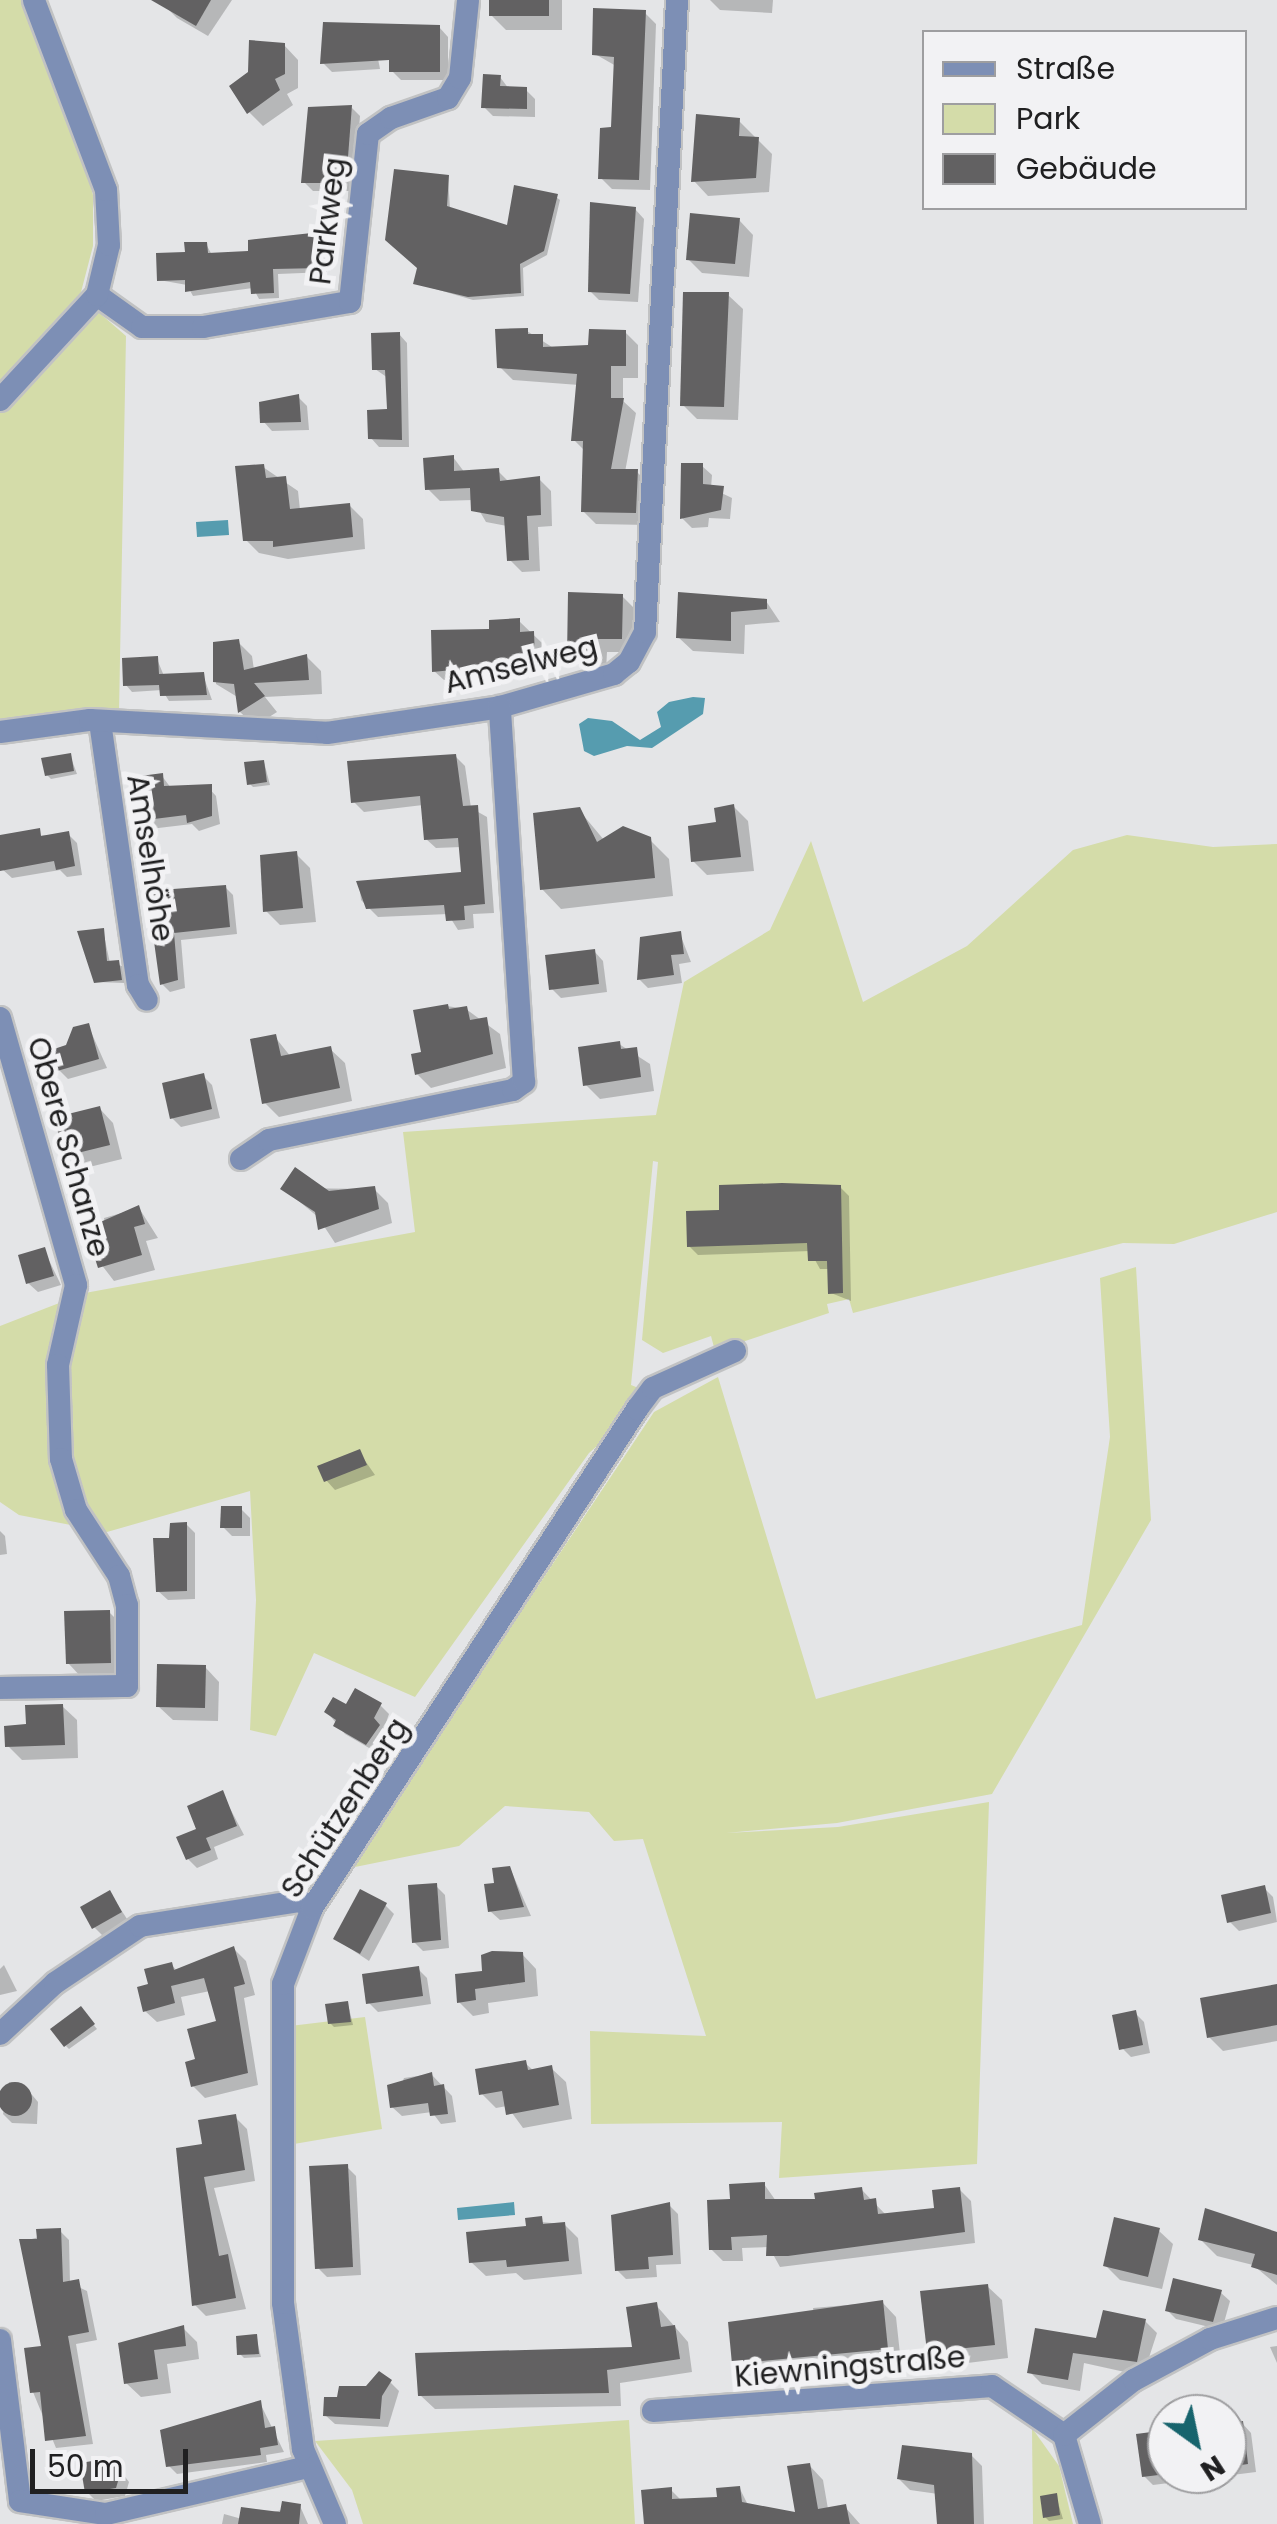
<!DOCTYPE html>
<html>
<head>
<meta charset="utf-8">
<style>
	body { margin:0 }
	#map { position:relative; width:1277px; height:2524px; overflow:hidden; background:#e4e5e7; font-family:Poppins,sans-serif }
	div>[style] { position:absolute }
	.green>* { inset:0; background:#d4dca9 }
	.water>* { inset:0; background:#569caf }
	.shadow>* { inset:0; background:#0003 }
	.building>* { inset:0; background:#626162 }
	.round { border-radius:50% }
	.roads { filter:drop-shadow(2px 0 #c1c2c3) drop-shadow(-2px 0 #c1c2c3) drop-shadow(0 2px #c1c2c3) drop-shadow(0 -2px #c1c2c3) }
	.minor>* { height:22px; margin:-11px; padding:0 11px; transform-origin:11px; border-radius:11px; background:#7d8fb5 }
	span { translate:-50% -50%; white-space:nowrap; text-align:center; line-height:1.15; -webkit-text-stroke:10px #f2f2f4; paint-order:stroke }
	.street-label { font-size:30px; color:#202021 }
	.legend { position:absolute; left:922px; top:30px; width:325px; height:180px; box-sizing:border-box; background:#f2f2f4; border:2px solid #9e9ea0; margin:0; padding:12px 18px; list-style:none; font-size:30px; color:#202021 }
	.legend li { display:flex; align-items:center; gap:20px; height:50px }
	.legend b { width:50px; border:2px solid #9e9ea0 }
	.north { position:absolute; left:1147px; top:2394px; width:100px; height:100px; box-sizing:border-box; background:#f2f2f4; border:2px solid #9e9ea0; border-radius:50%; rotate:147deg; font-size:28px; font-weight:700; line-height:40px; text-align:center; color:#202021 }
	.north::after { content:''; display:block; margin:auto; width:35px; height:45px; background:#17646d; clip-path:polygon(50% 0,100% 100%,50% 72%,0 100%) }
	.scale { position:absolute; left:30px; top:2449px; width:158px; height:45px; box-sizing:border-box; border:5px solid #202021; border-top:0; padding-left:12px; font-size:30px; line-height:35px; white-space:nowrap; color:#202021; -webkit-text-stroke:8px #f2f2f4; paint-order:stroke }
</style>
</head>
<body>
<div id="map">
	<div class="green">
		<i style="clip-path:polygon(0 0,21px 0,79px 141px,93px 195px,93px 246px,80px 296px,126px 336px,119px 713px,0 725px)"></i>
		<i style="clip-path:polygon(1127px 835px,1213px 847px,1277px 844px,1277px 1212px,1174px 1244px,1123px 1243px,853px 1313px,849px 1299px,827px 1304px,829px 1313px,715px 1351px,711px 1336px,663px 1353px,642px 1340px,658px 1162px,653px 1161px,631px 1385px,656px 1395px,589px 1453px,415px 1697px,314px 1653px,276px 1736px,250px 1730px,256px 1600px,250px 1491px,107px 1532px,19px 1515px,0 1502px,0 1326px,85px 1293px,415px 1232px,403px 1132px,656px 1115px,684px 982px,770px 930px,811px 841px,863px 1002px,967px 946px,1073px 850px)"></i>
		<i style="clip-path:polygon(1136px 1267px,1151px 1520px,992px 1794px,837px 1823px,726px 1833px,838px 1827px,989px 1802px,977px 2164px,779px 2178px,782px 2122px,591px 2124px,590px 2031px,706px 2036px,643px 1839px,614px 1841px,589px 1812px,505px 1806px,459px 1846px,350px 1868px,654px 1412px,718px 1377px,816px 1699px,1082px 1625px,1110px 1437px,1100px 1278px)"></i>
		<i style="clip-path:polygon(365px 2017px,382px 2129px,288px 2145px,290px 2026px)"></i>
		<i style="clip-path:polygon(629px 2420px,635px 2524px,363px 2524px,352px 2490px,315px 2441px)"></i>
		<i style="clip-path:polygon(1032px 2428px,1059px 2466px,1073px 2524px,1033px 2524px)"></i>
	</div>
	<div class="water">
		<i style="clip-path:polygon(228px 520px,229px 535px,197px 537px,196px 522px)"></i>
		<i style="clip-path:polygon(693px 697px,705px 698px,703px 714px,652px 748px,627px 746px,594px 756px,584px 751px,579px 724px,588px 718px,612px 721px,640px 740px,661px 727px,657px 712px,669px 702px)"></i>
		<i style="clip-path:polygon(514px 2202px,515px 2215px,458px 2220px,457px 2208px)"></i>
	</div>
	<div class="shadow">
		<i style="clip-path:polygon(170px 0,232px 0,208px 36px,177px 18px,166px 7px)"></i>
		<i style="clip-path:polygon(491px 0,562px 0,562px 30px,506px 30px,491px 15px)"></i>
		<i style="clip-path:polygon(710px 0,773px 0,772px 13px,720px 10px)"></i>
		<i style="clip-path:polygon(645px 13px,656px 24px,650px 190px,612px 189px,601px 178px,614px 130px,616px 66px,595px 54px)"></i>
		<i style="clip-path:polygon(439px 27px,448px 37px,448px 80px,401px 80px,392px 71px)"></i>
		<i style="clip-path:polygon(373px 33px,380px 69px,332px 72px,323px 63px)"></i>
		<i style="clip-path:polygon(284px 45px,298px 60px,298px 88px,287px 94px,293px 105px,263px 126px,249px 112px)"></i>
		<i style="clip-path:polygon(500px 77px,509px 89px,526px 90px,535px 99px,535px 117px,493px 116px,484px 107px)"></i>
		<i style="clip-path:polygon(351px 107px,360px 116px,354px 191px,313px 191px,304px 182px)"></i>
		<i style="clip-path:polygon(739px 121px,772px 154px,769px 192px,708px 196px,694px 181px)"></i>
		<i style="clip-path:polygon(448px 177px,450px 209px,509px 228px,556px 197px,560px 200px,547px 255px,523px 268px,524px 296px,473px 300px,415px 283px)"></i>
		<i style="clip-path:polygon(635px 209px,644px 219px,638px 302px,599px 300px,590px 291px)"></i>
		<i style="clip-path:polygon(739px 220px,753px 235px,749px 277px,702px 273px,688px 259px)"></i>
		<i style="clip-path:polygon(320px 234px,327px 272px,278px 274px,279px 298px,259px 299px,253px 288px,193px 296px,187px 285px,159px 280px,206px 244px,212px 255px,251px 254px)"></i>
		<i style="clip-path:polygon(728px 295px,743px 309px,738px 420px,697px 419px,683px 405px)"></i>
		<i style="clip-path:polygon(527px 331px,555px 349px,591px 347px,625px 332px,638px 345px,638px 378px,623px 378px,623px 401px,636px 413px,625px 472px,637px 472px,650px 485px,648px 525px,596px 524px,583px 511px,585px 451px,574px 440px,579px 385px,513px 380px,500px 367px)"></i>
		<i style="clip-path:polygon(399px 334px,407px 343px,409px 447px,379px 447px,371px 438px,390px 411px,388px 378px,375px 369px)"></i>
		<i style="clip-path:polygon(298px 397px,307px 406px,309px 430px,272px 431px,263px 421px)"></i>
		<i style="clip-path:polygon(453px 457px,465px 473px,498px 471px,509px 482px,539px 479px,551px 491px,552px 526px,538px 527px,540px 571px,522px 572px,510px 560px,507px 526px,486px 522px,473px 500px,440px 501px,428px 489px)"></i>
		<i style="clip-path:polygon(702px 466px,712px 475px,711px 488px,732px 498px,730px 519px,709px 518px,708px 527px,692px 528px,682px 518px)"></i>
		<i style="clip-path:polygon(263px 467px,298px 491px,300px 510px,350px 506px,363px 519px,365px 549px,288px 559px,259px 553px,246px 540px)"></i>
		<i style="clip-path:polygon(680px 595px,766px 601px,780px 622px,745px 625px,744px 654px,693px 651px,678px 637px)"></i>
		<i style="clip-path:polygon(622px 596px,636px 610px,635px 652px,607px 652px,606px 671px,584px 671px,570px 656px)"></i>
		<i style="clip-path:polygon(519px 621px,542px 643px,543px 671px,444px 680px,434px 671px,492px 631px)"></i>
		<i style="clip-path:polygon(238px 642px,252px 656px,254px 670px,307px 657px,321px 671px,322px 694px,265px 697px,277px 712px,255px 726px,240px 712px,239px 698px,216px 684px,216px 644px)"></i>
		<i style="clip-path:polygon(157px 659px,164px 676px,203px 675px,212px 700px,169px 701px,162px 690px,132px 692px,126px 685px)"></i>
		<i style="clip-path:polygon(70px 755px,77px 774px,51px 779px,47px 775px)"></i>
		<i style="clip-path:polygon(455px 756px,465px 766px,471px 808px,487px 817px,494px 913px,473px 914px,474px 928px,458px 930px,448px 914px,378px 917px,361px 900px,359px 883px,464px 874px,461px 847px,436px 848px,426px 839px,423px 805px,364px 812px,354px 802px)"></i>
		<i style="clip-path:polygon(264px 762px,270px 785px,253px 787px,249px 783px)"></i>
		<i style="clip-path:polygon(162px 776px,171px 788px,207px 786px,216px 796px,220px 824px,199px 831px,192px 824px,150px 829px,141px 820px)"></i>
		<i style="clip-path:polygon(734px 807px,748px 821px,754px 871px,707px 875px,693px 861px)"></i>
		<i style="clip-path:polygon(579px 810px,604px 840px,649px 839px,669px 859px,673px 896px,561px 909px,542px 889px)"></i>
		<i style="clip-path:polygon(68px 834px,77px 843px,82px 875px,67px 877px,60px 870px,12px 878px,2px 869px,1px 838px)"></i>
		<i style="clip-path:polygon(296px 854px,310px 868px,316px 922px,280px 925px,266px 911px)"></i>
		<i style="clip-path:polygon(225px 887px,233px 895px,237px 934px,181px 940px,185px 988px,170px 992px,162px 984px,150px 893px)"></i>
		<i style="clip-path:polygon(103px 931px,110px 963px,122px 966px,125px 983px,96px 982px)"></i>
		<i style="clip-path:polygon(680px 934px,691px 962px,679px 964px,682px 983px,648px 988px,639px 979px)"></i>
		<i style="clip-path:polygon(594px 951px,603px 961px,607px 992px,561px 998px,552px 989px)"></i>
		<i style="clip-path:polygon(447px 1006px,466px 1009px,500px 1034px,506px 1068px,431px 1088px,417px 1074px)"></i>
		<i style="clip-path:polygon(88px 1025px,107px 1068px,68px 1079px,59px 1070px,68px 1047px)"></i>
		<i style="clip-path:polygon(275px 1037px,291px 1057px,330px 1049px,345px 1063px,352px 1101px,279px 1117px,265px 1103px)"></i>
		<i style="clip-path:polygon(619px 1044px,650px 1064px,654px 1091px,600px 1099px,586px 1085px)"></i>
		<i style="clip-path:polygon(203px 1076px,212px 1085px,220px 1118px,181px 1127px,172px 1118px)"></i>
		<i style="clip-path:polygon(99px 1108px,113px 1123px,122px 1159px,77px 1170px,63px 1156px)"></i>
		<i style="clip-path:polygon(840px 1187px,849px 1196px,851px 1301px,831px 1293px,830px 1269px,820px 1269px,810px 1251px,698px 1255px,689px 1246px,722px 1212px)"></i>
		<i style="clip-path:polygon(283px 1188px,374px 1189px,388px 1203px,392px 1223px,335px 1243px,318px 1217px)"></i>
		<i style="clip-path:polygon(139px 1208px,158px 1238px,146px 1241px,155px 1270px,114px 1281px,84px 1242px,105px 1225px,104px 1218px)"></i>
		<i style="clip-path:polygon(44px 1250px,61px 1285px,38px 1292px,28px 1283px)"></i>
		<i style="clip-path:polygon(359px 1452px,375px 1475px,335px 1490px,326px 1480px)"></i>
		<i style="clip-path:polygon(241px 1509px,250px 1518px,250px 1536px,232px 1536px,223px 1527px)"></i>
		<i style="clip-path:polygon(186px 1524px,195px 1533px,195px 1599px,168px 1600px,158px 1591px,171px 1541px)"></i>
		<i style="clip-path:polygon(0 1531px,5px 1536px,7px 1554px,0 1555px)"></i>
		<i style="clip-path:polygon(109px 1612px,123px 1626px,124px 1677px,82px 1678px,68px 1663px)"></i>
		<i style="clip-path:polygon(205px 1667px,219px 1682px,218px 1721px,173px 1720px,158px 1706px)"></i>
		<i style="clip-path:polygon(380px 1705px,389px 1714px,376px 1752px,345px 1734px,327px 1712px)"></i>
		<i style="clip-path:polygon(62px 1706px,77px 1720px,78px 1758px,22px 1760px,8px 1746px)"></i>
		<i style="clip-path:polygon(222px 1793px,244px 1835px,214px 1847px,218px 1859px,197px 1868px,188px 1859px)"></i>
		<i style="clip-path:polygon(510px 1868px,531px 1916px,500px 1920px,490px 1911px)"></i>
		<i style="clip-path:polygon(436px 1886px,445px 1895px,449px 1948px,423px 1951px,414px 1942px)"></i>
		<i style="clip-path:polygon(1264px 1888px,1273px 1897px,1277px 1922px,1239px 1931px,1230px 1922px)"></i>
		<i style="clip-path:polygon(110px 1893px,129px 1922px,103px 1936px,94px 1927px)"></i>
		<i style="clip-path:polygon(385px 1905px,394px 1914px,369px 1961px,336px 1939px)"></i>
		<i style="clip-path:polygon(234px 1949px,246px 1961px,255px 1995px,244px 1998px,258px 2085px,205px 2098px,193px 2086px,198px 2061px,219px 2023px,210px 1991px,181px 1997px,185px 2015px,157px 2022px,145px 2011px,151px 1986px,171px 1964px,177px 1971px)"></i>
		<i style="clip-path:polygon(522px 1954px,536px 1969px,538px 1996px,488px 2003px,489px 2013px,473px 2016px,459px 2002px,485px 1974px)"></i>
		<i style="clip-path:polygon(4px 1965px,17px 1991px,0 1995px,0 1969px)"></i>
		<i style="clip-path:polygon(418px 1969px,427px 1978px,431px 2004px,378px 2012px,369px 2003px)"></i>
		<i style="clip-path:polygon(1277px 1986px,1277px 2041px,1223px 2051px,1209px 2037px)"></i>
		<i style="clip-path:polygon(348px 2004px,353px 2025px,334px 2027px,330px 2023px)"></i>
		<i style="clip-path:polygon(84px 2013px,97px 2029px,69px 2049px,66px 2046px)"></i>
		<i style="clip-path:polygon(1135px 2013px,1144px 2022px,1150px 2053px,1131px 2057px,1122px 2048px)"></i>
		<i style="clip-path:polygon(525px 2063px,534px 2071px,551px 2068px,566px 2082px,572px 2119px,523px 2128px,507px 2106px,496px 2108px,482px 2094px)"></i>
		<i style="clip-path:polygon(431px 2074px,452px 2096px,456px 2122px,441px 2124px,432px 2112px,402px 2116px,392px 2107px,404px 2078px)"></i>
		<i style="clip-path:polygon(9px 2082px,22px 2083px,38px 2102px,37px 2124px,12px 2123px,3px 2114px)"></i>
		<i style="clip-path:polygon(235px 2117px,247px 2129px,255px 2181px,214px 2188px,246px 2309px,206px 2316px,195px 2305px,205px 2146px)"></i>
		<i style="clip-path:polygon(347px 2167px,356px 2176px,361px 2275px,327px 2277px,318px 2268px)"></i>
		<i style="clip-path:polygon(764px 2184px,776px 2201px,817px 2201px,861px 2189px,887px 2216px,937px 2211px,959px 2189px,971px 2201px,975px 2243px,780px 2267px,769px 2247px,742px 2248px,743px 2261px,723px 2261px,711px 2249px,733px 2201px)"></i>
		<i style="clip-path:polygon(669px 2205px,678px 2214px,681px 2264px,656px 2265px,657px 2277px,626px 2279px,617px 2270px)"></i>
		<i style="clip-path:polygon(528px 2221px,564px 2224px,578px 2238px,582px 2274px,524px 2280px,516px 2273px,486px 2276px,471px 2262px,529px 2228px)"></i>
		<i style="clip-path:polygon(1158px 2230px,1173px 2244px,1162px 2289px,1120px 2280px,1106px 2266px)"></i>
		<i style="clip-path:polygon(60px 2231px,69px 2240px,70px 2283px,87px 2291px,97px 2340px,76px 2344px,93px 2444px,56px 2448px,33px 2392px,44px 2348px,21px 2242px)"></i>
		<i style="clip-path:polygon(1277px 2233px,1277px 2285px,1253px 2265px,1217px 2256px,1200px 2239px)"></i>
		<i style="clip-path:polygon(987px 2286px,1002px 2300px,1008px 2358px,943px 2366px,929px 2351px)"></i>
		<i style="clip-path:polygon(1220px 2292px,1230px 2301px,1222px 2330px,1176px 2319px,1167px 2310px)"></i>
		<i style="clip-path:polygon(882px 2302px,896px 2317px,901px 2363px,748px 2377px,734px 2363px,814px 2317px,813px 2308px)"></i>
		<i style="clip-path:polygon(656px 2305px,688px 2342px,692px 2372px,620px 2383px,621px 2406px,435px 2409px,420px 2395px,635px 2349px)"></i>
		<i style="clip-path:polygon(1145px 2321px,1157px 2333px,1143px 2376px,1084px 2363px,1080px 2391px,1042px 2384px,1030px 2372px)"></i>
		<i style="clip-path:polygon(183px 2328px,197px 2342px,199px 2359px,167px 2364px,171px 2393px,141px 2397px,126px 2383px,121px 2345px)"></i>
		<i style="clip-path:polygon(256px 2337px,261px 2357px,244px 2358px,240px 2354px)"></i>
		<i style="clip-path:polygon(1277px 2346px,1277px 2363px,1270px 2347px)"></i>
		<i style="clip-path:polygon(390px 2382px,399px 2391px,388px 2427px,335px 2424px,325px 2415px)"></i>
		<i style="clip-path:polygon(260px 2403px,284px 2452px,266px 2455px,267px 2462px,177px 2474px,169px 2466px)"></i>
		<i style="clip-path:polygon(1242px 2423px,1251px 2433px,1256px 2472px,1153px 2485px,1144px 2476px,1167px 2433px,1167px 2474px,1227px 2474px,1227px 2425px)"></i>
		<i style="clip-path:polygon(971px 2455px,982px 2466px,984px 2524px,941px 2524px,938px 2494px,910px 2490px,899px 2479px)"></i>
		<i style="clip-path:polygon(809px 2465px,823px 2480px,828px 2509px,845px 2507px,860px 2524px,799px 2524px)"></i>
		<i style="clip-path:polygon(120px 2470px,129px 2482px,125px 2496px,96px 2501px,87px 2492px)"></i>
		<i style="clip-path:polygon(740px 2489px,749px 2507px,779px 2524px,647px 2524px,671px 2490px,680px 2499px,719px 2499px)"></i>
		<i style="clip-path:polygon(1056px 2496px,1063px 2519px,1049px 2521px,1045px 2517px)"></i>
		<i style="clip-path:polygon(300px 2506px,308px 2524px,222px 2524px,224px 2514px,242px 2519px)"></i>
	</div>
	<div class="building">
		<i style="clip-path:polygon(151px 0,211px 0,196px 26px)"></i>
		<i style="clip-path:polygon(489px 0,549px 0,549px 16px,489px 16px)"></i>
		<i style="clip-path:polygon(593px 8px,646px 10px,639px 180px,598px 179px,600px 128px,611px 127px,614px 57px,592px 55px)"></i>
		<i style="clip-path:polygon(323px 22px,440px 25px,440px 72px,389px 72px,389px 60px,320px 64px)"></i>
		<i style="clip-path:polygon(249px 40px,285px 43px,285px 74px,275px 79px,280px 90px,247px 114px,229px 86px,248px 72px)"></i>
		<i style="clip-path:polygon(483px 74px,501px 75px,500px 86px,527px 87px,527px 109px,481px 108px)"></i>
		<i style="clip-path:polygon(352px 105px,346px 183px,301px 183px,308px 107px)"></i>
		<i style="clip-path:polygon(696px 114px,740px 118px,739px 136px,759px 137px,756px 178px,691px 182px)"></i>
		<i style="clip-path:polygon(394px 169px,449px 175px,447px 206px,507px 225px,514px 185px,558px 194px,544px 251px,520px 264px,521px 293px,468px 297px,413px 284px,417px 268px,385px 240px)"></i>
		<i style="clip-path:polygon(590px 202px,636px 207px,630px 294px,588px 292px)"></i>
		<i style="clip-path:polygon(690px 213px,740px 218px,735px 264px,686px 260px)"></i>
		<i style="clip-path:polygon(321px 232px,322px 268px,273px 269px,274px 293px,251px 294px,250px 282px,185px 292px,185px 280px,157px 281px,156px 253px,185px 252px,184px 242px,207px 242px,208px 253px,248px 251px,248px 240px)"></i>
		<i style="clip-path:polygon(683px 292px,729px 292px,724px 407px,680px 406px)"></i>
		<i style="clip-path:polygon(528px 328px,528px 334px,543px 334px,543px 347px,588px 345px,589px 329px,626px 330px,626px 366px,611px 366px,611px 398px,624px 398px,611px 469px,638px 469px,636px 513px,581px 512px,583px 441px,571px 441px,577px 374px,497px 368px,495px 329px)"></i>
		<i style="clip-path:polygon(400px 332px,402px 440px,368px 439px,367px 410px,387px 409px,385px 370px,372px 370px,371px 333px)"></i>
		<i style="clip-path:polygon(299px 394px,301px 422px,260px 423px,259px 402px)"></i>
		<i style="clip-path:polygon(454px 455px,454px 471px,499px 468px,500px 481px,540px 476px,541px 515px,527px 516px,529px 560px,507px 561px,504px 517px,471px 511px,470px 488px,425px 490px,423px 458px)"></i>
		<i style="clip-path:polygon(681px 463px,703px 463px,703px 484px,724px 486px,721px 510px,680px 519px)"></i>
		<i style="clip-path:polygon(264px 464px,266px 478px,286px 476px,290px 509px,350px 503px,353px 537px,273px 547px,273px 541px,243px 541px,235px 466px)"></i>
		<i style="clip-path:polygon(568px 592px,623px 594px,622px 639px,594px 639px,593px 658px,567px 657px)"></i>
		<i style="clip-path:polygon(678px 592px,767px 599px,767px 609px,731px 612px,731px 641px,676px 638px)"></i>
		<i style="clip-path:polygon(520px 618px,520px 632px,534px 631px,535px 662px,432px 672px,431px 630px,489px 629px,489px 620px)"></i>
		<i style="clip-path:polygon(239px 639px,244px 670px,307px 654px,309px 680px,254px 683px,265px 696px,238px 713px,234px 684px,213px 682px,213px 642px)"></i>
		<i style="clip-path:polygon(158px 656px,159px 674px,204px 672px,207px 695px,160px 696px,159px 685px,123px 686px,122px 658px)"></i>
		<i style="clip-path:polygon(71px 753px,74px 771px,45px 776px,41px 758px)"></i>
		<i style="clip-path:polygon(456px 754px,463px 806px,478px 805px,485px 904px,464px 906px,465px 920px,446px 921px,444px 905px,366px 909px,356px 881px,461px 872px,458px 838px,424px 840px,420px 796px,351px 803px,347px 761px)"></i>
		<i style="clip-path:polygon(264px 760px,267px 782px,247px 785px,244px 762px)"></i>
		<i style="clip-path:polygon(163px 773px,164px 786px,212px 784px,212px 816px,187px 823px,186px 815px,138px 821px,133px 777px)"></i>
		<i style="clip-path:polygon(734px 804px,741px 857px,691px 862px,688px 826px,716px 822px,714px 808px)"></i>
		<i style="clip-path:polygon(580px 807px,597px 842px,623px 826px,651px 837px,655px 878px,540px 890px,533px 813px)"></i>
		<i style="clip-path:polygon(40px 828px,41px 836px,69px 831px,75px 866px,56px 870px,54px 861px,0 871px,0 835px)"></i>
		<i style="clip-path:polygon(297px 851px,303px 908px,263px 912px,260px 855px)"></i>
		<i style="clip-path:polygon(226px 885px,230px 927px,174px 933px,178px 980px,160px 985px,147px 891px)"></i>
		<i style="clip-path:polygon(104px 928px,107px 961px,119px 960px,122px 980px,94px 983px,77px 931px)"></i>
		<i style="clip-path:polygon(681px 931px,684px 954px,671px 955px,674px 975px,637px 980px,640px 937px)"></i>
		<i style="clip-path:polygon(595px 949px,599px 984px,549px 990px,545px 955px)"></i>
		<i style="clip-path:polygon(448px 1004px,449px 1009px,467px 1006px,470px 1020px,487px 1017px,493px 1054px,415px 1075px,411px 1054px,421px 1052px,413px 1010px)"></i>
		<i style="clip-path:polygon(89px 1023px,99px 1059px,57px 1071px,51px 1050px,66px 1045px,73px 1027px)"></i>
		<i style="clip-path:polygon(276px 1034px,281px 1056px,331px 1046px,340px 1088px,262px 1104px,250px 1039px)"></i>
		<i style="clip-path:polygon(620px 1041px,621px 1049px,637px 1047px,641px 1077px,583px 1086px,578px 1047px)"></i>
		<i style="clip-path:polygon(204px 1073px,212px 1109px,170px 1119px,162px 1083px)"></i>
		<i style="clip-path:polygon(100px 1106px,110px 1145px,61px 1157px,56px 1117px)"></i>
		<i style="clip-path:polygon(295px 1167px,329px 1191px,375px 1186px,379px 1209px,318px 1230px,315px 1212px,280px 1189px)"></i>
		<i style="clip-path:polygon(782px 1183px,841px 1185px,843px 1293px,828px 1294px,827px 1261px,808px 1261px,807px 1243px,687px 1247px,686px 1211px,719px 1210px,719px 1185px)"></i>
		<i style="clip-path:polygon(139px 1205px,145px 1224px,134px 1227px,142px 1255px,98px 1268px,91px 1246px,81px 1243px,89px 1227px)"></i>
		<i style="clip-path:polygon(45px 1247px,54px 1276px,26px 1284px,18px 1255px)"></i>
		<i style="clip-path:polygon(360px 1449px,367px 1465px,324px 1482px,317px 1466px)"></i>
		<i style="clip-path:polygon(221px 1506px,242px 1506px,242px 1528px,220px 1528px)"></i>
		<i style="clip-path:polygon(187px 1522px,187px 1591px,156px 1592px,153px 1538px,169px 1538px,170px 1523px)"></i>
		<i style="clip-path:polygon(110px 1610px,111px 1663px,66px 1664px,64px 1611px)"></i>
		<i style="clip-path:polygon(157px 1664px,206px 1665px,205px 1708px,156px 1707px)"></i>
		<i style="clip-path:polygon(355px 1688px,382px 1703px,374px 1718px,380px 1725px,366px 1745px,333px 1726px,336px 1720px,324px 1712px,333px 1697px,346px 1704px)"></i>
		<i style="clip-path:polygon(63px 1704px,65px 1745px,5px 1747px,4px 1726px,26px 1724px,25px 1705px)"></i>
		<i style="clip-path:polygon(223px 1790px,237px 1826px,206px 1838px,211px 1850px,186px 1860px,176px 1837px,196px 1829px,187px 1806px)"></i>
		<i style="clip-path:polygon(510px 1866px,524px 1907px,488px 1912px,484px 1884px,494px 1883px,492px 1868px)"></i>
		<i style="clip-path:polygon(437px 1883px,441px 1940px,412px 1943px,408px 1885px)"></i>
		<i style="clip-path:polygon(1265px 1885px,1271px 1913px,1227px 1923px,1221px 1895px)"></i>
		<i style="clip-path:polygon(360px 1889px,387px 1903px,360px 1954px,333px 1939px)"></i>
		<i style="clip-path:polygon(110px 1890px,122px 1912px,92px 1929px,80px 1907px)"></i>
		<i style="clip-path:polygon(234px 1946px,245px 1984px,234px 1987px,248px 2073px,191px 2087px,185px 2062px,195px 2059px,187px 2029px,216px 2021px,204px 1978px,171px 1986px,175px 2003px,143px 2012px,137px 1987px,148px 1984px,144px 1969px,172px 1962px,174px 1970px)"></i>
		<i style="clip-path:polygon(492px 1951px,523px 1952px,525px 1982px,475px 1989px,476px 2000px,457px 2003px,455px 1974px,482px 1971px,481px 1955px)"></i>
		<i style="clip-path:polygon(419px 1966px,423px 1996px,366px 2004px,362px 1974px)"></i>
		<i style="clip-path:polygon(1277px 1984px,1277px 2025px,1207px 2038px,1200px 1998px)"></i>
		<i style="clip-path:polygon(348px 2001px,351px 2022px,328px 2024px,325px 2004px)"></i>
		<i style="clip-path:polygon(81px 2006px,95px 2024px,64px 2047px,50px 2029px)"></i>
		<i style="clip-path:polygon(1136px 2010px,1143px 2045px,1119px 2050px,1112px 2015px)"></i>
		<i style="clip-path:polygon(526px 2060px,528px 2070px,552px 2065px,559px 2105px,506px 2115px,502px 2091px,479px 2095px,475px 2069px)"></i>
		<i style="clip-path:polygon(432px 2072px,434px 2086px,444px 2084px,448px 2114px,430px 2116px,428px 2103px,390px 2108px,387px 2085px)"></i>
		<i class="round" style="left:-2px;top:2082px;width:34px;height:34px"></i>
		<i style="clip-path:polygon(236px 2114px,245px 2170px,204px 2177px,219px 2256px,228px 2254px,236px 2298px,192px 2306px,176px 2148px,202px 2144px,198px 2120px)"></i>
		<i style="clip-path:polygon(348px 2164px,353px 2267px,315px 2269px,309px 2166px)"></i>
		<i style="clip-path:polygon(765px 2182px,765px 2199px,815px 2199px,814px 2193px,862px 2187px,864px 2200px,876px 2198px,878px 2214px,934px 2208px,932px 2190px,960px 2187px,965px 2232px,788px 2256px,766px 2256px,767px 2235px,731px 2237px,732px 2250px,709px 2250px,707px 2200px,730px 2199px,729px 2184px)"></i>
		<i style="clip-path:polygon(670px 2202px,673px 2255px,648px 2257px,649px 2269px,615px 2271px,611px 2215px)"></i>
		<i style="clip-path:polygon(1205px 2208px,1277px 2232px,1277px 2275px,1251px 2267px,1255px 2254px,1198px 2240px)"></i>
		<i style="clip-path:polygon(542px 2216px,543px 2224px,565px 2222px,569px 2261px,507px 2267px,506px 2260px,469px 2263px,466px 2232px,526px 2226px,525px 2218px)"></i>
		<i style="clip-path:polygon(1114px 2217px,1160px 2228px,1148px 2277px,1103px 2266px)"></i>
		<i style="clip-path:polygon(61px 2228px,63px 2282px,79px 2279px,89px 2332px,68px 2336px,86px 2436px,45px 2441px,40px 2392px,30px 2393px,24px 2348px,41px 2346px,19px 2239px,37px 2239px,36px 2229px)"></i>
		<i style="clip-path:polygon(1173px 2278px,1222px 2290px,1213px 2322px,1165px 2311px)"></i>
		<i style="clip-path:polygon(988px 2284px,995px 2345px,927px 2352px,920px 2291px)"></i>
		<i style="clip-path:polygon(883px 2300px,888px 2349px,732px 2364px,728px 2322px)"></i>
		<i style="clip-path:polygon(657px 2302px,661px 2327px,675px 2325px,680px 2359px,607px 2370px,609px 2393px,418px 2396px,415px 2353px,632px 2347px,626px 2307px)"></i>
		<i style="clip-path:polygon(1103px 2310px,1146px 2319px,1137px 2362px,1073px 2353px,1068px 2380px,1027px 2373px,1035px 2328px,1096px 2338px)"></i>
		<i style="clip-path:polygon(184px 2325px,186px 2346px,154px 2350px,158px 2379px,124px 2384px,118px 2343px)"></i>
		<i style="clip-path:polygon(257px 2334px,259px 2354px,237px 2355px,236px 2336px)"></i>
		<i style="clip-path:polygon(379px 2371px,392px 2380px,382px 2396px,380px 2419px,323px 2416px,324px 2397px,337px 2397px,339px 2386px,366px 2386px)"></i>
		<i style="clip-path:polygon(261px 2400px,265px 2428px,275px 2426px,278px 2445px,260px 2448px,261px 2455px,166px 2467px,160px 2430px)"></i>
		<i style="clip-path:polygon(1243px 2421px,1248px 2464px,1227px 2467px,1227px 2423px)"></i>
		<i style="clip-path:polygon(1167px 2430px,1167px 2474px,1142px 2477px,1136px 2434px)"></i>
		<i style="clip-path:polygon(902px 2445px,972px 2453px,974px 2524px,937px 2524px,934px 2485px,897px 2479px)"></i>
		<i style="clip-path:polygon(111px 2458px,121px 2471px,116px 2488px,85px 2493px,80px 2463px)"></i>
		<i style="clip-path:polygon(810px 2463px,818px 2509px,846px 2504px,850px 2524px,644px 2524px,641px 2490px,672px 2487px,672px 2499px,717px 2497px,716px 2488px,740px 2486px,742px 2502px,795px 2512px,787px 2466px)"></i>
		<i style="clip-path:polygon(1057px 2493px,1060px 2515px,1043px 2518px,1040px 2496px)"></i>
		<i style="clip-path:polygon(282px 2501px,301px 2504px,299px 2524px,238px 2524px,241px 2507px,280px 2512px)"></i>
	</div>
	<div class="roads">
		<div class="minor">
			<i style="left:97px;top:295px;width:55px;rotate:35.4deg"></i>
			<i style="left:142px;top:327px;width:61px"></i>
			<i style="left:203px;top:327px;width:149px;rotate:-9.7deg"></i>
			<i style="left:350px;top:302px;width:169px;rotate:-83.9deg"></i>
			<i style="left:368px;top:134px;width:28px;rotate:-35deg"></i>
			<i style="left:391px;top:118px;width:60px;rotate:-19.3deg"></i>
			<i style="left:448px;top:98px;width:23px;rotate:-59deg"></i>
			<i style="left:460px;top:78px;width:78px;rotate:-84.1deg"></i>
			<i style="left:0;top:400px;width:143px;rotate:-47.3deg"></i>
			<i style="left:97px;top:295px;width:51px;rotate:-76.5deg"></i>
			<i style="left:109px;top:245px;width:55px;rotate:-93.1deg"></i>
			<i style="left:106px;top:190px;width:203px;rotate:-110.8deg"></i>
			<i style="left:100px;top:722px;width:266px;rotate:81.8deg"></i>
			<i style="left:138px;top:985px;width:17px;rotate:59deg"></i>
			<i style="left:0;top:732px;width:91px;rotate:-7.6deg"></i>
			<i style="left:90px;top:720px;width:237px;rotate:3.1deg"></i>
			<i style="left:327px;top:733px;width:175px;rotate:-8.5deg"></i>
			<i style="left:500px;top:707px;width:119px;rotate:-16.1deg"></i>
			<i style="left:614px;top:674px;width:19px;rotate:-39deg"></i>
			<i style="left:629px;top:662px;width:34px;rotate:-62deg"></i>
			<i style="left:645px;top:632px;width:633px;rotate:-87.1deg"></i>
			<i style="left:0;top:1018px;width:278px;rotate:74.1deg"></i>
			<i style="left:76px;top:1285px;width:82px;rotate:102.7deg"></i>
			<i style="left:58px;top:1365px;width:94px;rotate:88.2deg"></i>
			<i style="left:61px;top:1459px;width:53px;rotate:73.6deg"></i>
			<i style="left:76px;top:1510px;width:79px;rotate:56.9deg"></i>
			<i style="left:119px;top:1576px;width:30px;rotate:75deg"></i>
			<i style="left:127px;top:1605px;width:81px;rotate:90deg"></i>
			<i style="left:127px;top:1686px;width:127px;rotate:179.1deg"></i>
			<i style="left:241px;top:1159px;width:34px;rotate:-34deg"></i>
			<i style="left:269px;top:1140px;width:249px;rotate:-11.6deg"></i>
			<i style="left:513px;top:1090px;width:14px;rotate:-36deg"></i>
			<i style="left:524px;top:1082px;width:376px;rotate:-93.7deg"></i>
			<i style="left:0;top:2034px;width:75px;rotate:-42.8deg"></i>
			<i style="left:55px;top:1983px;width:102px;rotate:-33.8deg"></i>
			<i style="left:140px;top:1926px;width:162px;rotate:-8.9deg"></i>
			<i style="left:300px;top:1901px;width:14px;rotate:30deg"></i>
			<i style="left:0;top:2340px;width:162px;rotate:82.9deg"></i>
			<i style="left:20px;top:2501px;width:87px;rotate:8.6deg"></i>
			<i style="left:106px;top:2514px;width:207px;rotate:-13.1deg"></i>
			<i style="left:653px;top:2411px;width:340px;rotate:-4.2deg"></i>
			<i style="left:992px;top:2386px;width:87px;rotate:34.2deg"></i>
			<i style="left:1064px;top:2435px;width:93px;rotate:73.7deg"></i>
			<i style="left:1064px;top:2435px;width:89px;rotate:-38.2deg"></i>
			<i style="left:1134px;top:2380px;width:86px;rotate:-28.3deg"></i>
			<i style="left:1210px;top:2339px;width:70px;rotate:-17.4deg"></i>
			<i style="left:335px;top:2524px;width:82px;rotate:-113.1deg"></i>
			<i style="left:303px;top:2449px;width:147px;rotate:-97.8deg"></i>
			<i style="left:283px;top:2303px;width:319px;rotate:-90deg"></i>
			<i style="left:283px;top:1984px;width:81px;rotate:-69.1deg"></i>
			<i style="left:312px;top:1908px;width:596px;rotate:-56.92deg"></i>
			<i style="left:637px;top:1409px;width:26px;rotate:-53deg"></i>
			<i style="left:653px;top:1388px;width:90px;rotate:-24.3deg"></i>
		</div>
	</div>
	<div class="street-label">
		<span style="left:328px;top:221px;rotate:-83deg">Parkweg</span>
		<span style="left:521px;top:665px;rotate:-14deg">Amselweg</span>
		<span style="left:150px;top:858px;rotate:81deg">Amselhöhe</span>
		<span style="left:68px;top:1147px;rotate:74deg">Obere Schanze</span>
		<span style="left:345px;top:1808px;rotate:-57deg">Schützenberg</span>
		<span style="left:850px;top:2367px;rotate:-5deg">Kiewningstraße</span>
	</div>
	<ul class="legend">
	<li><b style="height:12px;background:#7d8fb5"></b>Straße</li>
	<li><b style="height:28px;background:#d4dca9"></b>Park</li>
	<li><b style="height:28px;background:#626162"></b>Gebäude</li>
	</ul>
	<div class="north">N</div>
	<div class="scale">50 m</div>
</div>
</body>
</html>
